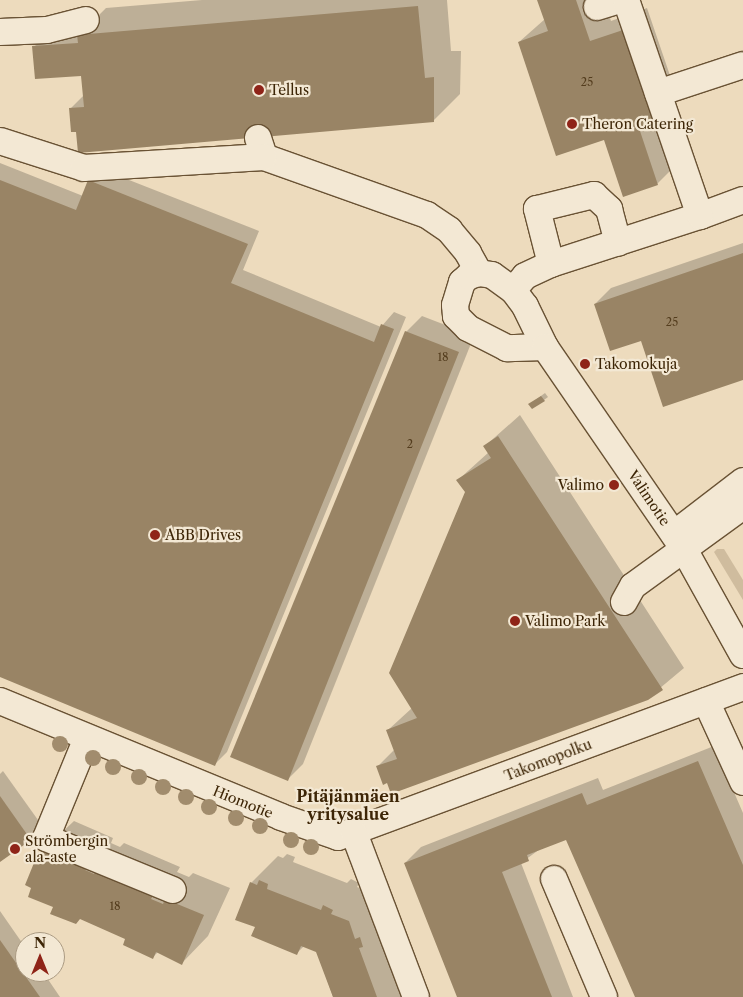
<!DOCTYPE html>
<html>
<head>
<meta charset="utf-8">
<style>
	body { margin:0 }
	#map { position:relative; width:743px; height:997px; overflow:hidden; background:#eddbbd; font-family:"Libre Caslon Text",serif }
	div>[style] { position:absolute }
	.green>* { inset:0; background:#cfbc9e }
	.shadow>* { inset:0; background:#0003 }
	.building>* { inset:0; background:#998465 }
	.roads { filter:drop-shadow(1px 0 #695234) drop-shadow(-1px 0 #695234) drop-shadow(0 1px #695234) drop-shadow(0 -1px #695234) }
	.minor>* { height:26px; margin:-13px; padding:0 13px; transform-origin:13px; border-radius:13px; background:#f3e8d4 }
	.trees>* { width:16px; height:16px; margin:-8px; border-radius:50%; background:#a18c6d }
	.dots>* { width:14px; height:14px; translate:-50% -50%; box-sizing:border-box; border:2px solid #f3e8d4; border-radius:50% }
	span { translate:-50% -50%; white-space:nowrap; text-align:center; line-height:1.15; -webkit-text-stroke:4.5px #f3e8d4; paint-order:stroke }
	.number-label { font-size:11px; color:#543d1e }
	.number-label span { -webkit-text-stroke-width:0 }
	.poi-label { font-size:14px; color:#3d2506 }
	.left { translate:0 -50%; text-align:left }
	.right { translate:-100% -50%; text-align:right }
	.street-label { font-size:14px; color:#3d2506 }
	.quarter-label { font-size:16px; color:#3d2506; font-weight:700 }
	.north { position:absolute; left:15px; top:932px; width:50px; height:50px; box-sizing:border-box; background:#f3e8d4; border:1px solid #aa9a82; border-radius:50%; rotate:0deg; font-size:14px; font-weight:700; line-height:20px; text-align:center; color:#3d2506 }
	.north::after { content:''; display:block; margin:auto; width:18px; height:22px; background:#8f2418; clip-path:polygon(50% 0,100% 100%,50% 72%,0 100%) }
</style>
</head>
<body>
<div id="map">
	<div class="green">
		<i style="clip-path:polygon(717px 549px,724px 549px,743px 580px,743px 600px,714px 552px)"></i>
	</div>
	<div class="shadow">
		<i style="clip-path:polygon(202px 0,447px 0,451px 51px,461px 51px,460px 94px,433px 121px,77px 130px,70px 109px,84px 95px,82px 75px,34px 47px,61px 20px,97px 17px,106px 8px)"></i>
		<i style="clip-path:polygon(539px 0,604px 0,611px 21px,647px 8px,678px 99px,663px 114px,679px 162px,657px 184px,605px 138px,519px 42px,545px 19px)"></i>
		<i style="clip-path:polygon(0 163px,83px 196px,89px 181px,101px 169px,259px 231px,243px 270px,381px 327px,394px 312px,406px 317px,227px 752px,215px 764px,0 676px)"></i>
		<i style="clip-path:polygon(743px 243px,743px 379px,642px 340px,595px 304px,611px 288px)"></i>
		<i style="clip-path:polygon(422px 316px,474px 336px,303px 764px,288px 779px,406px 332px)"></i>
		<i style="clip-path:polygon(545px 393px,548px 397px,544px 400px,530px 404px)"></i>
		<i style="clip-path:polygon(520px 415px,684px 668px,647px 699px,388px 781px,377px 767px,395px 749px,388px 730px,412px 708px,466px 492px,458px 480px,489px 452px,485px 446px)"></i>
		<i style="clip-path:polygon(714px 746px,743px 813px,743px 997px,636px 997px,567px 838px,540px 849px,521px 863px,573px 997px,458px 997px,405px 863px,421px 847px,598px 778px,603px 790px)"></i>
		<i style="clip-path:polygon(3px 771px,43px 827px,0 861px,0 774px)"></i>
		<i style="clip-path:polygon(74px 821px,113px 838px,111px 843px,120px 847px,124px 843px,180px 867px,177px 872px,189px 877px,193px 873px,230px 888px,208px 936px,182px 963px,158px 952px,153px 957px,127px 939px,54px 907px,39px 854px)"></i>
		<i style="clip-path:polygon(287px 854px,295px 857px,293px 862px,347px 883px,351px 879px,359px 883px,357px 887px,375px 895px,414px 997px,333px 997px,317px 951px,304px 946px,297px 953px,256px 927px,251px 883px,278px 856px,283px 858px)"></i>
		<i style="clip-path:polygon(0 911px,25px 947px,25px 972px,43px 972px,60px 997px,0 997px)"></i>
	</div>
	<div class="building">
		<i style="clip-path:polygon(537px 0,576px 0,590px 41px,626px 29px,657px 122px,639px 128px,658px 185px,623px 197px,604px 140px,556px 156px,518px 42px,548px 31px)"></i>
		<i style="clip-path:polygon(418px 6px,425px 78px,434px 77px,434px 122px,78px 153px,76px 132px,71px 132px,69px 108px,84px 107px,81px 76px,35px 79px,32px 46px,78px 43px,77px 35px)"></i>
		<i style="clip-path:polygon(0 180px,76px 210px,88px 180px,248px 244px,231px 283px,374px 342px,381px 324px,394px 329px,215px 766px,0 677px)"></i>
		<i style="clip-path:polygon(743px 253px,743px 380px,663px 407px,641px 341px,610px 351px,594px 304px)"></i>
		<i style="clip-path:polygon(405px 331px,459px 352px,288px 781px,230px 757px)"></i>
		<i style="clip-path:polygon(541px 396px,545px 401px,532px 409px,528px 404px)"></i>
		<i style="clip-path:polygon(498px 436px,663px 690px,648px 700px,391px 794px,387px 783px,383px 785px,376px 766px,397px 759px,386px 730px,417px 718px,389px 673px,465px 492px,456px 480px,491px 458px,483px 446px)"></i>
		<i style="clip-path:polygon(698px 761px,743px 865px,743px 997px,635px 997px,566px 840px,527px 855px,529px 861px,502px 872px,552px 997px,457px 997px,404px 863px,582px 793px,587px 805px)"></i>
		<i style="clip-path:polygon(0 796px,31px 840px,0 862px)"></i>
		<i style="clip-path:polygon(47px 848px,87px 865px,85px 870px,94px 874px,96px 869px,154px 894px,151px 899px,163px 904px,165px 899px,204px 915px,182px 965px,156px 952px,153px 959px,123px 945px,125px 939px,80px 919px,76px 924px,50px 914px,53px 907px,28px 897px,31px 888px,25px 885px,38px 853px)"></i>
		<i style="clip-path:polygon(259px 880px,268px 884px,267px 889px,321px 910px,323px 905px,333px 910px,331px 914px,349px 921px,355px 939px,360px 937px,363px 947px,359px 948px,377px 997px,333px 997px,316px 952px,301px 946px,297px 955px,251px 936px,255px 927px,235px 920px,250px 882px,257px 885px)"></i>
		<i style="clip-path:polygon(0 940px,40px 997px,0 997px)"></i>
	</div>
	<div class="roads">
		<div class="minor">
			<i style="left:597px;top:7px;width:24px;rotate:-17deg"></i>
			<i style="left:0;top:32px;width:47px;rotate:-2.4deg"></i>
			<i style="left:47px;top:30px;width:40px;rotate:-14.4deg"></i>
			<i style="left:658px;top:93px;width:89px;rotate:-18.2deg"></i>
			<i style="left:258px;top:138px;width:20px;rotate:72deg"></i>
			<i style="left:264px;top:157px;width:173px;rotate:19.6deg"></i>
			<i style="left:427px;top:215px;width:27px;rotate:34deg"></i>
			<i style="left:449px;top:230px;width:30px;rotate:50deg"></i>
			<i style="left:468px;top:253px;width:23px;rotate:61deg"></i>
			<i style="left:0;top:141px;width:88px;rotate:17.8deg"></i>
			<i style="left:84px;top:168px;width:180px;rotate:-3.5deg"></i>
			<i style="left:700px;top:216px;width:46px;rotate:-20.4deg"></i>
			<i style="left:551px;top:264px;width:57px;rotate:-104.3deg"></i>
			<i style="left:537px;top:209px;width:59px;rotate:-13.8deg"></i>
			<i style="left:594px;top:195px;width:21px;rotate:43deg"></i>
			<i style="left:609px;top:209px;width:35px;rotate:75deg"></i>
			<i style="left:513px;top:290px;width:18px;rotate:-49deg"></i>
			<i style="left:525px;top:276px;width:29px;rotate:-25deg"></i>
			<i style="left:551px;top:264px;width:157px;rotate:-17.9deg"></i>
			<i style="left:700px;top:216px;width:228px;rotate:-108.9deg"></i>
			<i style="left:545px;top:347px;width:38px;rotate:178deg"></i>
			<i style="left:507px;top:348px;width:44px;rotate:-152.9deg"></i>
			<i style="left:468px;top:328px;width:17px;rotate:-135deg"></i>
			<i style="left:456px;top:316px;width:11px;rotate:-95deg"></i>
			<i style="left:455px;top:305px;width:24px;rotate:-73deg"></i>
			<i style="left:462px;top:282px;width:9px;rotate:-41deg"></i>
			<i style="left:469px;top:276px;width:10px;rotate:-17deg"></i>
			<i style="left:479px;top:273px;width:13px;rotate:9deg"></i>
			<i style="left:492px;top:275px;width:26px;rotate:36deg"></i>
			<i style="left:513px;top:290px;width:20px;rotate:53deg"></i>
			<i style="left:525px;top:306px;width:46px;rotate:64deg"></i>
			<i style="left:545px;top:347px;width:247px;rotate:55.5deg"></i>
			<i style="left:685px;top:551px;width:119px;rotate:60.9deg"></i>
			<i style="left:674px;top:534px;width:87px;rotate:-37.5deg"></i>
			<i style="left:624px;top:602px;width:18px;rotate:-61deg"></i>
			<i style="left:633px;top:586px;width:136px;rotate:-36deg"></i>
			<i style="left:0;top:701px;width:304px;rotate:22.4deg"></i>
			<i style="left:281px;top:817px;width:60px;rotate:19.3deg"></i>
			<i style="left:338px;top:837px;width:432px;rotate:-20.3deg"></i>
			<i style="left:706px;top:701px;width:89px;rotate:65.4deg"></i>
			<i style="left:87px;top:738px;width:108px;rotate:112.3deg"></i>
			<i style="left:46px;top:838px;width:137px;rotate:22.3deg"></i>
			<i style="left:354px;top:833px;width:175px;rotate:69.3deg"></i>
			<i style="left:554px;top:879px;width:128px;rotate:67deg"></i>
		</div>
	</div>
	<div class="trees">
		<i style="left:60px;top:744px"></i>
		<i style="left:93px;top:758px"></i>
		<i style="left:113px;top:767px"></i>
		<i style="left:139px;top:777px"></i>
		<i style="left:163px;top:787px"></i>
		<i style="left:186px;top:797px"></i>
		<i style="left:209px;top:807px"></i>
		<i style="left:236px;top:818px"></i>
		<i style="left:260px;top:826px"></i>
		<i style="left:291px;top:840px"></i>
		<i style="left:311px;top:847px"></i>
	</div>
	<div class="dots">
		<i style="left:259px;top:90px;background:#8f2418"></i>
		<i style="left:572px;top:124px;background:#8f2418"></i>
		<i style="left:585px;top:364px;background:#8f2418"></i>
		<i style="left:614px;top:485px;background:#8f2418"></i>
		<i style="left:155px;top:535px;background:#8f2418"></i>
		<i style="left:515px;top:621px;background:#8f2418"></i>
		<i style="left:15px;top:849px;background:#8f2418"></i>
	</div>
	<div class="number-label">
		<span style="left:587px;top:82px">25</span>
		<span style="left:672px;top:322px">25</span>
		<span style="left:443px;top:357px">18</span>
		<span style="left:410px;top:444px">2</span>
		<span style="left:115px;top:906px">18</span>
	</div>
	<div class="poi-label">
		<span class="left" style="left:269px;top:90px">Tellus</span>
		<span class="left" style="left:582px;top:124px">Theron Catering</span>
		<span class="left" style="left:595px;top:364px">Takomokuja</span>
		<span class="right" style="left:604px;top:485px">Valimo</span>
		<span class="left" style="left:165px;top:535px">ABB Drives</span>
		<span class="left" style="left:525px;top:621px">Valimo Park</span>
		<span class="left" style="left:25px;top:849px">Strömbergin<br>ala-aste</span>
	</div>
	<div class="street-label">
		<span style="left:649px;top:498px;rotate:56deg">Valimotie</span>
		<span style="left:548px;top:760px;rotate:-21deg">Takomopolku</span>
		<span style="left:243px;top:802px;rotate:22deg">Hiomotie</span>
	</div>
	<div class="quarter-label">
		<span style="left:348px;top:805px">Pitäjänmäen<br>yritysalue</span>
	</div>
	<div class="north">N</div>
</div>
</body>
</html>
